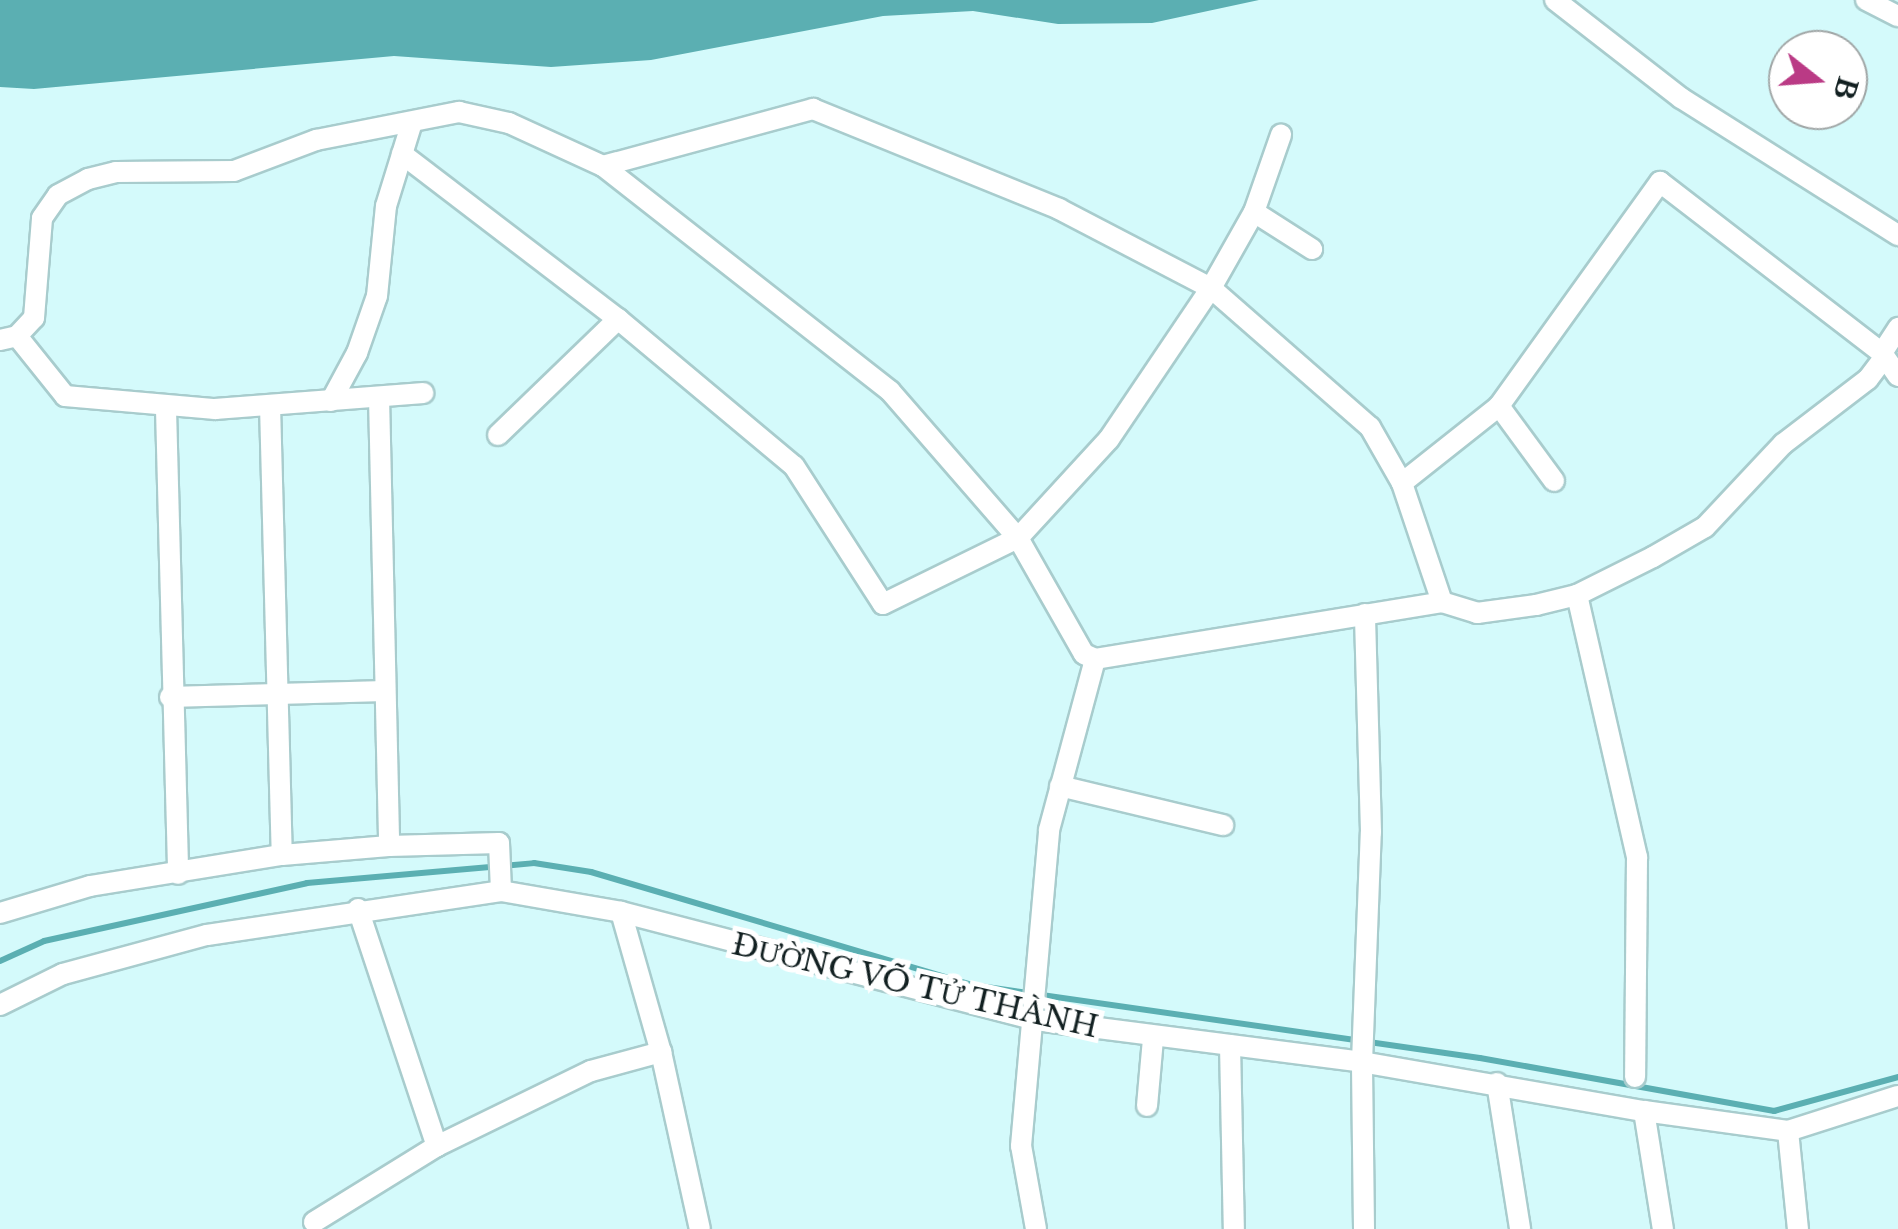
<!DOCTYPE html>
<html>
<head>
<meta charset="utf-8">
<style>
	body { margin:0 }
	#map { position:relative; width:1898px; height:1229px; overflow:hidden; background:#d4fafb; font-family:"Libre Baskerville",serif }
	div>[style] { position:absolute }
	.water>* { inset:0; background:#5bafb2 }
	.stream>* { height:6px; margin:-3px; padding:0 3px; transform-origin:3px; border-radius:3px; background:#5bafb2 }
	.roads { filter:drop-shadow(2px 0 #a8cccd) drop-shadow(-2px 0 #a8cccd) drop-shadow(0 2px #a8cccd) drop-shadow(0 -2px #a8cccd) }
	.street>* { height:20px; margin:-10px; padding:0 10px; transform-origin:10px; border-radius:10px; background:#fff }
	span { translate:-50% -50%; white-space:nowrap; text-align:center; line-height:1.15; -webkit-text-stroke:10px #fff; paint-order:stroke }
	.street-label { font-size:30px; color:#122021 }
	.north { position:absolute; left:1768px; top:30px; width:100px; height:100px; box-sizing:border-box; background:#fff; border:2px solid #a0a6a6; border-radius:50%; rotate:107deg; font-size:28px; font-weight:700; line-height:40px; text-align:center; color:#122021 }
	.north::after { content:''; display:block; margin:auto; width:35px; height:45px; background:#ba3a85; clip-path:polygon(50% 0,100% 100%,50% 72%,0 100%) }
</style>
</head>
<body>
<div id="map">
	<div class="water">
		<i style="clip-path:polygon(0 0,1259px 0,1152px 23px,1058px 24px,973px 11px,883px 16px,651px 60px,551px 67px,394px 56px,34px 89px,0 87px)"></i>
	</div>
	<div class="stream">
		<i style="left:0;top:961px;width:48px;rotate:-24.4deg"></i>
		<i style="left:44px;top:941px;width:269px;rotate:-12.4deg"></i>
		<i style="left:307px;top:883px;width:228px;rotate:-5deg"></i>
		<i style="left:534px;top:863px;width:58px;rotate:9deg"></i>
		<i style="left:591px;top:872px;width:398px;rotate:16.5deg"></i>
		<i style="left:973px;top:985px;width:512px;rotate:8.19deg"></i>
		<i style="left:1480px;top:1058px;width:299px;rotate:10.2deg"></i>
		<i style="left:1774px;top:1111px;width:129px;rotate:-15.3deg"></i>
	</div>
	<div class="roads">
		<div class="street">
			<i style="left:1555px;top:0;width:160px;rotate:37.9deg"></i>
			<i style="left:1681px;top:98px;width:257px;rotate:32.3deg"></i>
			<i style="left:1866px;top:0;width:36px;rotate:27deg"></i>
			<i style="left:402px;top:154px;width:272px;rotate:37.4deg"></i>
			<i style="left:618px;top:319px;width:229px;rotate:39.9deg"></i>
			<i style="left:794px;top:466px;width:164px;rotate:57.2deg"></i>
			<i style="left:883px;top:604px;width:150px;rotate:-26.1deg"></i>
			<i style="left:1018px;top:538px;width:134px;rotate:-47.4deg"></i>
			<i style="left:1109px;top:439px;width:182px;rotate:-56deg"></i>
			<i style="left:1211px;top:288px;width:87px;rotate:-60.5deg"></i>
			<i style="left:1254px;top:212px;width:82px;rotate:-70.7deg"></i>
			<i style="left:603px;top:166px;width:365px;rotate:38.1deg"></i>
			<i style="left:890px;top:391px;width:195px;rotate:49deg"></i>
			<i style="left:1018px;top:538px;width:133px;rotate:60.4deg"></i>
			<i style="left:1084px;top:654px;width:12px;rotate:24deg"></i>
			<i style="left:1254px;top:212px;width:69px;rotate:32.5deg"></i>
			<i style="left:17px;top:336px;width:77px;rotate:51.3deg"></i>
			<i style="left:65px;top:396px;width:151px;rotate:5deg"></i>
			<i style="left:215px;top:409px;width:209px;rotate:-4.4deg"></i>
			<i style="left:0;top:340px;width:17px;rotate:-13deg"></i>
			<i style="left:17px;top:336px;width:25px;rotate:-47deg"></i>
			<i style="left:34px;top:318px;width:100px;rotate:-85.4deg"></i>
			<i style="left:42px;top:218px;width:28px;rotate:-55deg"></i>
			<i style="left:58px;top:195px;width:34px;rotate:-28deg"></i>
			<i style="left:88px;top:179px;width:29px;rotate:-14deg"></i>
			<i style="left:116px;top:172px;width:118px;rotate:-0.5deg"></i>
			<i style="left:234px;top:171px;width:88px;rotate:-20.7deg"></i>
			<i style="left:316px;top:140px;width:146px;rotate:-11.1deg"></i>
			<i style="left:459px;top:112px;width:51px;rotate:12.4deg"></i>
			<i style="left:509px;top:123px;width:103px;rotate:24.6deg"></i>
			<i style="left:603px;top:166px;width:218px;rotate:-15.2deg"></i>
			<i style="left:813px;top:109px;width:266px;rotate:22.1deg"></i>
			<i style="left:1059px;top:209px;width:171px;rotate:27.5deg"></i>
			<i style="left:1211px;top:288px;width:211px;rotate:41.2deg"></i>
			<i style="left:1370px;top:427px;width:64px;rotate:60.3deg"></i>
			<i style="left:1402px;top:483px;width:124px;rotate:-38.4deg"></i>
			<i style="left:1499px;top:406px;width:276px;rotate:-54.3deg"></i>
			<i style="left:1660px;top:182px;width:280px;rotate:37.6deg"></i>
			<i style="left:1882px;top:353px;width:28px;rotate:55deg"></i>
			<i style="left:1882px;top:353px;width:30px;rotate:-57deg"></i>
			<i style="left:379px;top:397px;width:449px;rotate:88.7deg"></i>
			<i style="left:331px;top:401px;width:55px;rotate:-61.6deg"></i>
			<i style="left:357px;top:353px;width:60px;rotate:-70.7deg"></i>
			<i style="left:377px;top:296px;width:90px;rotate:-84.3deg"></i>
			<i style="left:386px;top:206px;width:88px;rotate:-72.8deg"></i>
			<i style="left:270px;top:405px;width:450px;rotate:88.5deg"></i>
			<i style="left:1499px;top:406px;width:93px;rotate:53.7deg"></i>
			<i style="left:166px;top:409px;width:465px;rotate:88.5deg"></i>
			<i style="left:498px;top:435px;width:167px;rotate:-44deg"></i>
			<i style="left:1577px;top:595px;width:269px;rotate:77.1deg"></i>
			<i style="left:1637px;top:857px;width:220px;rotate:90.5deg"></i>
			<i style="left:1442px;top:602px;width:37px;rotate:17deg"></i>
			<i style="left:1477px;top:613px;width:60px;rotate:-7.7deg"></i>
			<i style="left:1536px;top:605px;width:42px;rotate:-13.7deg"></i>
			<i style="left:1577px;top:595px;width:85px;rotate:-26.6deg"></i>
			<i style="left:1653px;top:557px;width:60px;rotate:-30deg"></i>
			<i style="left:1705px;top:527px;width:114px;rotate:-46.8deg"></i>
			<i style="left:1783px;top:444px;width:107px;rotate:-37.4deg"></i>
			<i style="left:1868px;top:379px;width:26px;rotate:-53deg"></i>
			<i style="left:170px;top:697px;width:214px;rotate:-1.6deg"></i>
			<i style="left:1060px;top:786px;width:168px;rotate:13.5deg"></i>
			<i style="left:358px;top:909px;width:250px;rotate:71.6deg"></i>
			<i style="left:621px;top:912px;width:146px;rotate:74.1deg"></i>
			<i style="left:661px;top:1052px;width:181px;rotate:77.6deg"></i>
			<i style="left:0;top:913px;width:94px;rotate:-16.7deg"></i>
			<i style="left:90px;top:886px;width:194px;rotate:-9.2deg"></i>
			<i style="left:282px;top:855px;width:107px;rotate:-4.8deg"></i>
			<i style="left:389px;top:846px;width:110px;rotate:-1.6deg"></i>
			<i style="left:499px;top:843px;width:48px;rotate:87.6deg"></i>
			<i style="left:0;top:1005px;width:70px;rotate:-26.2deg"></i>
			<i style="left:63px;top:974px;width:149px;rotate:-15.2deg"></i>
			<i style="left:207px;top:935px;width:297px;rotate:-8.5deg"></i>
			<i style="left:501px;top:891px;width:122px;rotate:9.9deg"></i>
			<i style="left:621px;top:912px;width:429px;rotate:14.6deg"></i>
			<i style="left:1036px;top:1020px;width:329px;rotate:7.3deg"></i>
			<i style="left:1362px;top:1062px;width:286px;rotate:9.9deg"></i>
			<i style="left:1644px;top:1111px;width:145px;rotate:7.9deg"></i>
			<i style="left:1788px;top:1131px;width:115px;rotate:-17.7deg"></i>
			<i style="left:1230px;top:1045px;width:184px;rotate:88.8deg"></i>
			<i style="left:1497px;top:1083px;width:148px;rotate:81deg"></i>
			<i style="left:1147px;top:1106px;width:67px;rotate:-84.9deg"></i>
			<i style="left:1644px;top:1111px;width:120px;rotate:80.9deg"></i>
			<i style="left:1788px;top:1131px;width:99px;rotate:84.2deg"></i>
			<i style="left:314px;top:1222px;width:145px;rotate:-31.7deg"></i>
			<i style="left:437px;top:1146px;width:171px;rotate:-26deg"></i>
			<i style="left:591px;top:1071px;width:73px;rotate:-15.2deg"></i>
			<i style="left:1036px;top:1229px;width:84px;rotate:-100.2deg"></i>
			<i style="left:1021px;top:1146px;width:317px;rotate:-84.9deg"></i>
			<i style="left:1049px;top:830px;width:177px;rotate:-74.9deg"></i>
			<i style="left:1095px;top:659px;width:352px;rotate:-9.3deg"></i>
			<i style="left:1442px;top:602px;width:126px;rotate:-108.6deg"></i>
			<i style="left:1364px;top:1229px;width:167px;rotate:-90.7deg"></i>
			<i style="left:1362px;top:1062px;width:230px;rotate:-87.8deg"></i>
			<i style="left:1371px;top:832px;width:218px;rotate:-91.6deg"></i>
		</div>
	</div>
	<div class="street-label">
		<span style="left:915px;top:986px;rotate:13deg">ĐƯỜNG VÕ TỬ THÀNH</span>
	</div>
	<div class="north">B</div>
</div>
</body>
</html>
